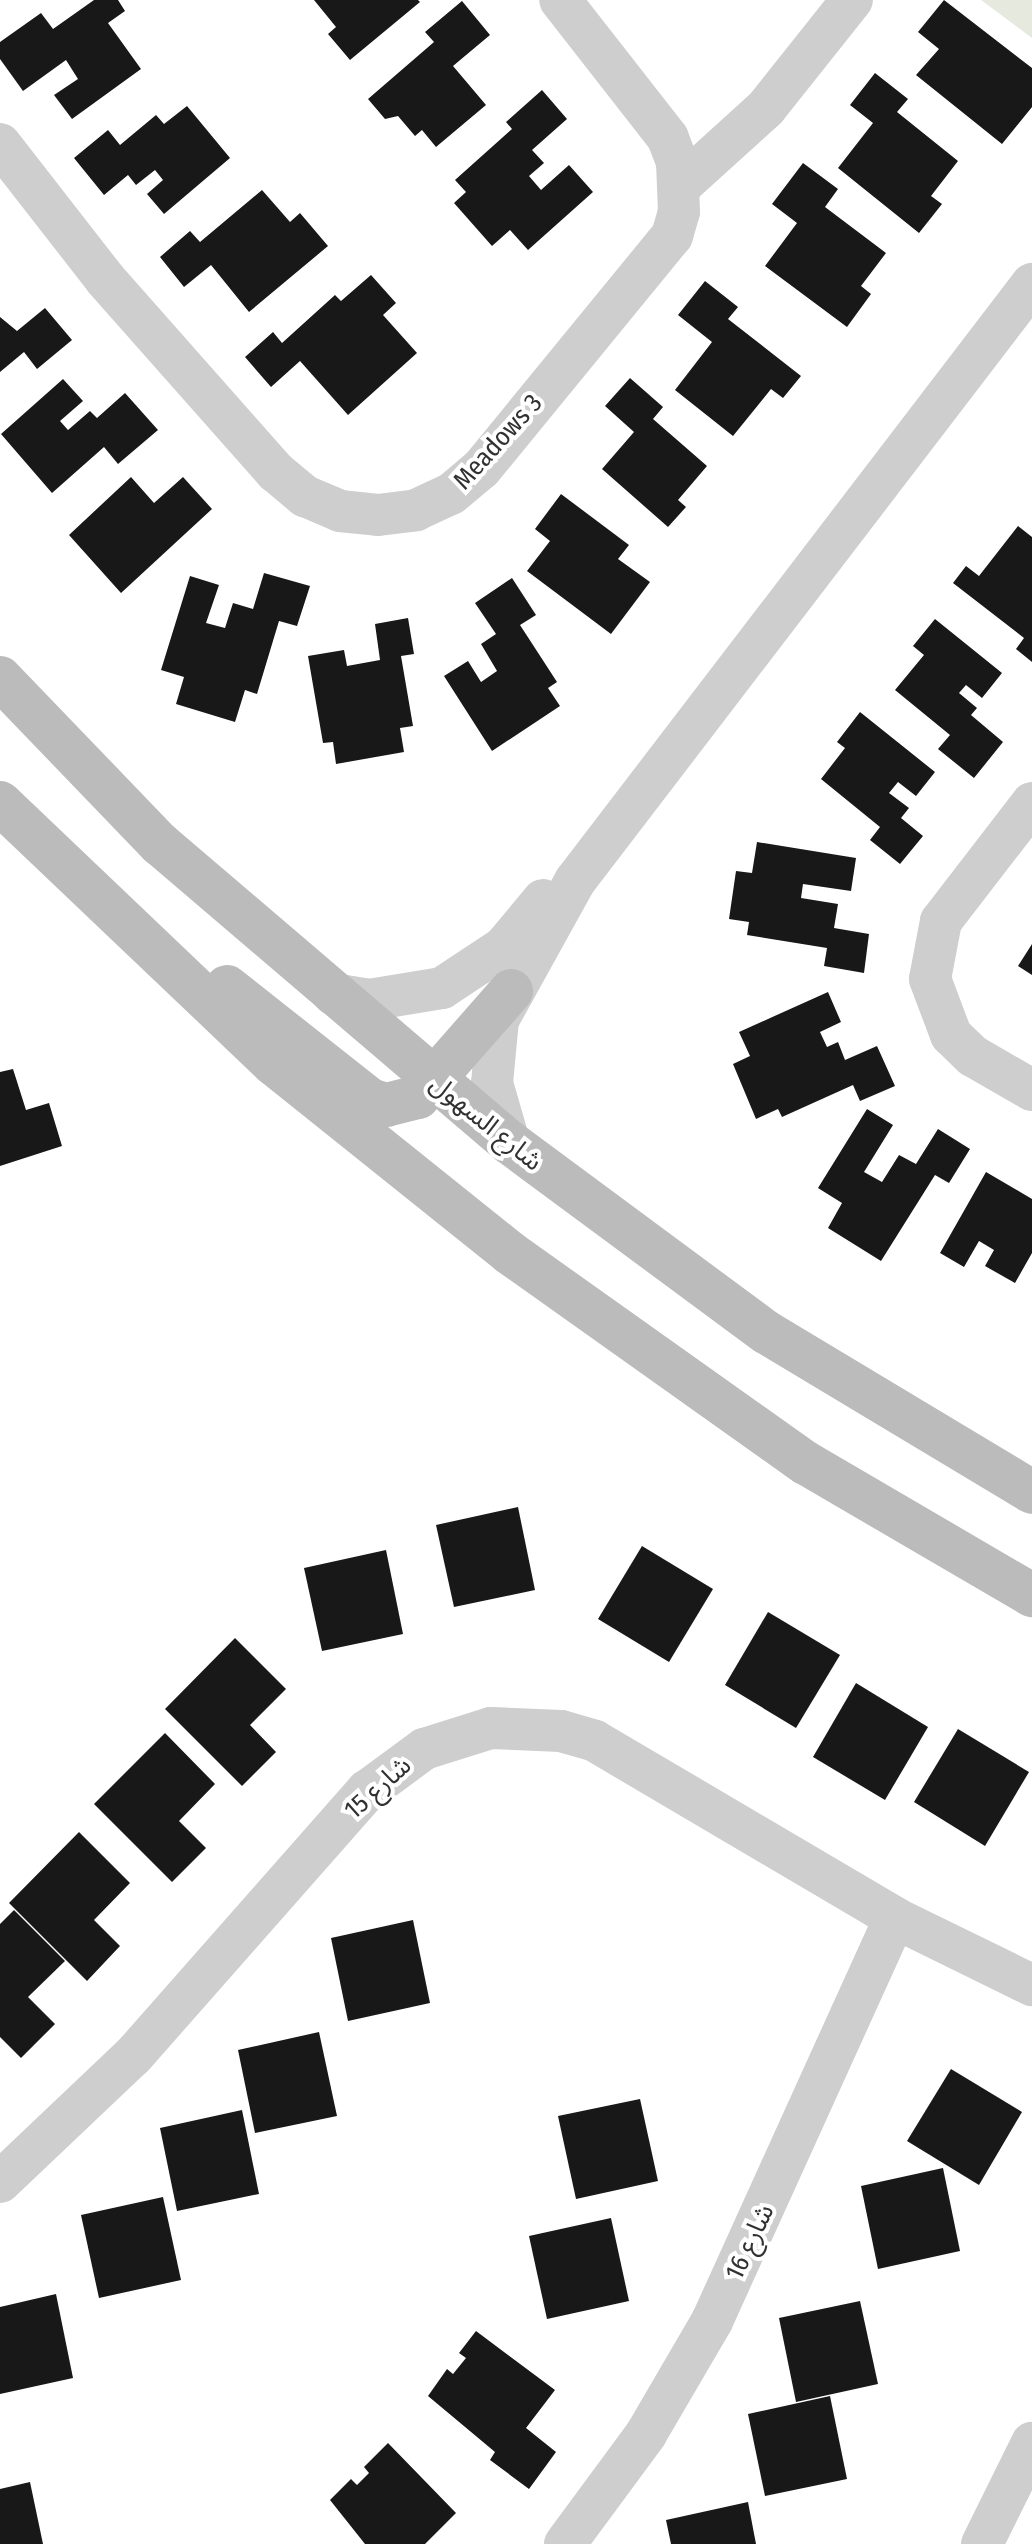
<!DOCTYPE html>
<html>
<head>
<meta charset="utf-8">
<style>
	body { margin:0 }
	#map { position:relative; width:1032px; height:2544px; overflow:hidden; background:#fff; font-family:"Fira Sans Condensed","Noto Sans Arabic",sans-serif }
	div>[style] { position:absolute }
	.green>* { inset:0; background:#e5e9de }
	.building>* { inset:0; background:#181818 }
	.minor>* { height:42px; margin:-21px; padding:0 21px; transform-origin:21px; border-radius:21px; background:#cecece }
	.secondary>* { height:44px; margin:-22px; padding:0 22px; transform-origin:22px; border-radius:22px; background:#bbb }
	span { translate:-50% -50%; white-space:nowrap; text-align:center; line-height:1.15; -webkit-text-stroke:8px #fff; paint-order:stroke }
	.street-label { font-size:26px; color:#313131 }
</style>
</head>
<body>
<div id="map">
	<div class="green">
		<i style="clip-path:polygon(981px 0,1032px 0,1032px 38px)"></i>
	</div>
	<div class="building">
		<i style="clip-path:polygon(94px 0,118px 0,125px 11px,108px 23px,141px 69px,72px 119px,54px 95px,78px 79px,66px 60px,23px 91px,0 59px,0 42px,41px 13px,53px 29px)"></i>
		<i style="clip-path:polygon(314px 0,418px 0,420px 2px,350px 60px,328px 34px,336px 27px)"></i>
		<i style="clip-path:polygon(944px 0,1032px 68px,1032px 107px,1002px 144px,916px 75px,939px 49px,918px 32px)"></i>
		<i style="clip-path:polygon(462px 1px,490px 35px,453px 66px,486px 105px,436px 147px,422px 130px,415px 136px,398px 116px,385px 119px,368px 99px,434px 42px,425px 32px)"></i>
		<i style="clip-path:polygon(875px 73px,908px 99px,897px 112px,958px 161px,931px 196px,942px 204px,919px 233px,838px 168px,873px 123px,850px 105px)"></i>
		<i style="clip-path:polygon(542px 90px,567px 119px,532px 150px,544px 163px,529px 176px,541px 190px,569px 165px,593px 192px,528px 250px,510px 230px,492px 246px,454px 203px,466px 192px,455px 180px,512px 129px,506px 122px)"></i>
		<i style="clip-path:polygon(187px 106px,230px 158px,164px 214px,147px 194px,163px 180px,155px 170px,136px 185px,128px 175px,104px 195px,74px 158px,108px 130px,120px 145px,156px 115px,164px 124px)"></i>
		<i style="clip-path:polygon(803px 163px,838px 189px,825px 207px,886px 253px,861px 286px,871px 294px,847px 327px,765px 266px,797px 223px,772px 204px)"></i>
		<i style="clip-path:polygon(262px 190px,290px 222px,300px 213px,328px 246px,249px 312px,211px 265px,184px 287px,160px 257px,190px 231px,200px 242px)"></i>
		<i style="clip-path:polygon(371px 275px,396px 303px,383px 315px,417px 353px,348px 415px,300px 361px,271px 387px,245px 357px,273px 332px,282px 343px,335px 295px,341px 301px)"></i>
		<i style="clip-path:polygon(705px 281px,738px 307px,728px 319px,801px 376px,783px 398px,771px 389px,733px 436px,675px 390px,712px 342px,678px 315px)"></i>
		<i style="clip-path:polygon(45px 308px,72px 340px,37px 369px,24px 352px,0 372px,0 317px,17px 331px)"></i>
		<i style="clip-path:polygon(630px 378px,663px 407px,653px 419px,707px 466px,678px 500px,686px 507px,668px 527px,602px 469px,634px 432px,605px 406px)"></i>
		<i style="clip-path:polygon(63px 379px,83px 401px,60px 421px,68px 430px,90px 411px,97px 418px,125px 393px,158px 430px,118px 464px,104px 447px,52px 493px,1px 434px)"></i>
		<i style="clip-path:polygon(131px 477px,154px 503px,183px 477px,212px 509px,121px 593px,69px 535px)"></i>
		<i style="clip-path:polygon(561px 494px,629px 545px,618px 559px,650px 582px,611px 634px,527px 571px,550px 541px,535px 529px)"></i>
		<i style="clip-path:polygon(1018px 526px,1032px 537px,1032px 662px,1016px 649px,1024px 638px,953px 583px,966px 566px,979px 576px)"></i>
		<i style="clip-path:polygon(264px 573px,310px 586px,297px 626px,279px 621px,257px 694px,245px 690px,235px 722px,176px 704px,184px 677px,161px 670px,190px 576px,219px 585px,206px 623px,225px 628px,233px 603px,253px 609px)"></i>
		<i style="clip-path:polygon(512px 578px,536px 615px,520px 625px,557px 682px,548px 688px,560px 706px,492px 751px,444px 676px,468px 661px,481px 682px,497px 671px,481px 644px,496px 634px,475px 603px)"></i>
		<i style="clip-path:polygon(408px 618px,414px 654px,401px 656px,413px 726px,400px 728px,404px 752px,336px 764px,333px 742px,323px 743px,308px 656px,344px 650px,347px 666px,380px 660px,375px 624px)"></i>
		<i style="clip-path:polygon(935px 619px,1002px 673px,982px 698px,966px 685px,959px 693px,977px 708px,971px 715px,1003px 742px,974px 778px,938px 749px,950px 735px,895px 690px,924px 655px,913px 646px)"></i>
		<i style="clip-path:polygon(860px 712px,935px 772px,916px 796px,898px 782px,889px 793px,909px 808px,901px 818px,923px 836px,900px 864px,870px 840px,880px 827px,821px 779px,845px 748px,837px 742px)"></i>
		<i style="clip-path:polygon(757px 842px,856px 858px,851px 891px,803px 884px,801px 898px,838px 904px,834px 928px,869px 934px,864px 973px,824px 966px,827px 948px,747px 935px,749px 922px,729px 919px,736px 871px,752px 873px)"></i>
		<i style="clip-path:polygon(1032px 944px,1032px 975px,1018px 966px)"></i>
		<i style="clip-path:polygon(828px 992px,841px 1022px,820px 1032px,827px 1047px,838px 1042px,845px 1060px,877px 1046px,895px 1086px,860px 1101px,853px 1085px,782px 1117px,778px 1109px,756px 1119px,733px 1064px,750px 1056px,739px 1032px)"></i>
		<i style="clip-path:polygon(13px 1069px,26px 1110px,49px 1103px,62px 1146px,0 1166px,0 1072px)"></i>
		<i style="clip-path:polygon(867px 1109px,893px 1125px,864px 1172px,882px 1182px,899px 1155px,916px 1164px,938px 1129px,970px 1149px,949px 1183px,935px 1175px,881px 1261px,828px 1228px,842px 1203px,818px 1188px)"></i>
		<i style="clip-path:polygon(986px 1172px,1032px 1199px,1032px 1253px,1015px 1283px,985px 1266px,994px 1250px,979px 1241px,964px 1267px,940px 1253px)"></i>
		<i style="clip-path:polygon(518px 1507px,535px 1590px,454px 1607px,436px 1525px)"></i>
		<i style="clip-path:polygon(642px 1546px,713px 1589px,669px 1662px,598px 1619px)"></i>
		<i style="clip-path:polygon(386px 1550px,403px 1634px,322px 1651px,304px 1568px)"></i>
		<i style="clip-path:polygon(768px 1612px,840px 1655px,796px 1728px,725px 1685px)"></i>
		<i style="clip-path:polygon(235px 1638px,286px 1689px,250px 1725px,276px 1752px,242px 1786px,165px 1709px)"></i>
		<i style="clip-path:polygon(856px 1683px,928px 1727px,885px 1800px,813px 1757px)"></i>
		<i style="clip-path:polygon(958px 1729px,1029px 1772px,985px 1846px,914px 1802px)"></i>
		<i style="clip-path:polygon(165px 1733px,215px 1784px,179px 1821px,206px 1848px,172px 1882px,94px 1804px)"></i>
		<i style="clip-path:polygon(79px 1832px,130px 1883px,94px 1920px,120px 1946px,87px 1981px,9px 1903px)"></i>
		<i style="clip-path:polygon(14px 1910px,65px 1961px,28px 1997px,55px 2024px,21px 2058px,0 2037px,0 1924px)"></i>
		<i style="clip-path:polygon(413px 1920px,430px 2003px,348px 2021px,331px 1938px)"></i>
		<i style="clip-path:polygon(319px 2032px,337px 2116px,255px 2133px,238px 2050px)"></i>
		<i style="clip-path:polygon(951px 2069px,1022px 2112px,979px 2185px,907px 2141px)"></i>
		<i style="clip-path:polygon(640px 2099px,658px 2181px,576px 2199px,558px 2116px)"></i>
		<i style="clip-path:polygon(242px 2110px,259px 2194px,177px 2211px,160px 2128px)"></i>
		<i style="clip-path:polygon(943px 2168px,960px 2251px,878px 2269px,861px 2186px)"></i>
		<i style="clip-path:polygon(163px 2197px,181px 2280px,99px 2298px,81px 2215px)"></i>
		<i style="clip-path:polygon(611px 2218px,629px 2301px,547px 2319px,529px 2236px)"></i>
		<i style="clip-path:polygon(56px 2294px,73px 2378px,0 2394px,0 2307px)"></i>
		<i style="clip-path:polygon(860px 2301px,878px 2384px,796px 2402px,779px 2318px)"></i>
		<i style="clip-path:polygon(476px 2331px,555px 2390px,526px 2428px,556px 2452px,529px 2489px,490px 2460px,495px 2452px,428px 2396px,447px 2369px,453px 2374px,466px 2358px,459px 2353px)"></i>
		<i style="clip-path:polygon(830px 2396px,847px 2479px,765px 2496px,748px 2414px)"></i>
		<i style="clip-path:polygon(388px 2443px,456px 2513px,425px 2544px,365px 2544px,330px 2500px,351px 2479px,357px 2485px,369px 2473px,364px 2467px)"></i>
		<i style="clip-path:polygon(30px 2482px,43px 2544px,0 2544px,0 2489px)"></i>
		<i style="clip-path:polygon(748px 2502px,756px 2544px,671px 2544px,666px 2520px)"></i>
	</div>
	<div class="minor">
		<i style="left:0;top:144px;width:171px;rotate:52.1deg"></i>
		<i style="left:105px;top:279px;width:258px;rotate:48.5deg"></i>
		<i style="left:276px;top:472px;width:38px;rotate:40deg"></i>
		<i style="left:305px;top:496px;width:38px;rotate:23deg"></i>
		<i style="left:340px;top:511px;width:38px;rotate:6deg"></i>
		<i style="left:378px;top:515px;width:38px;rotate:-7deg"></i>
		<i style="left:416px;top:510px;width:38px;rotate:-25deg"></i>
		<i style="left:451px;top:494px;width:39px;rotate:-40deg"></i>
		<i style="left:481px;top:469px;width:301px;rotate:-50.7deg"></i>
		<i style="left:672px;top:236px;width:25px;rotate:-74deg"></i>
		<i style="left:679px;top:212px;width:50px;rotate:-92.3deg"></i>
		<i style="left:677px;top:162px;width:26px;rotate:-111deg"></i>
		<i style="left:668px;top:138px;width:175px;rotate:-128deg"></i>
		<i style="left:680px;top:186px;width:116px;rotate:-42.2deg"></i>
		<i style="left:766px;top:108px;width:138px;rotate:-51.5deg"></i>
		<i style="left:1032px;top:803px;width:149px;rotate:127.6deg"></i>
		<i style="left:941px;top:921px;width:59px;rotate:100.7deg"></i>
		<i style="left:930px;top:979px;width:60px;rotate:69.4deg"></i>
		<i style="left:951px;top:1035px;width:30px;rotate:44deg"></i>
		<i style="left:973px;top:1056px;width:68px;rotate:30deg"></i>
		<i style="left:333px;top:994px;width:36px;rotate:9deg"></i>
		<i style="left:369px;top:1000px;width:74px;rotate:-9.3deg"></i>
		<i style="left:442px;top:988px;width:74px;rotate:-33.5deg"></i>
		<i style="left:504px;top:947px;width:61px;rotate:-50.3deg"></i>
		<i style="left:509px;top:1142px;width:61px;rotate:-106.1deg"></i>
		<i style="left:492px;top:1083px;width:63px;rotate:-84.6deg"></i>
		<i style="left:498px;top:1020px;width:159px;rotate:-61deg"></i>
		<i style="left:575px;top:881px;width:752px;rotate:-52.57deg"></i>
		<i style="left:0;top:2182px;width:183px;rotate:-43.5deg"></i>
		<i style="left:133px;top:2056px;width:354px;rotate:-48.6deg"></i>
		<i style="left:367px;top:1791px;width:71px;rotate:-36.4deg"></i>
		<i style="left:424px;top:1749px;width:70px;rotate:-17.4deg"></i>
		<i style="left:491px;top:1728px;width:70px;rotate:2.5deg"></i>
		<i style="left:561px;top:1731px;width:35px;rotate:16deg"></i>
		<i style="left:595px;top:1741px;width:348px;rotate:30.5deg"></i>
		<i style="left:895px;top:1918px;width:153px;rotate:26.1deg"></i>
		<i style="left:565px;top:2544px;width:137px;rotate:-53.6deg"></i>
		<i style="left:646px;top:2434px;width:131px;rotate:-59.7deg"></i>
		<i style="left:712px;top:2321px;width:443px;rotate:-65.6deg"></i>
		<i style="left:982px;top:2544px;width:113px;rotate:-63.7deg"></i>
	</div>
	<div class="secondary">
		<i style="left:0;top:678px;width:231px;rotate:46.1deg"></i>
		<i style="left:160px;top:844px;width:459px;rotate:40.5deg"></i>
		<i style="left:509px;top:1142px;width:320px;rotate:36.5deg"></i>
		<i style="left:766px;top:1332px;width:310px;rotate:31deg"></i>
		<i style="left:0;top:803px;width:377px;rotate:43.6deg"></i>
		<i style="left:273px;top:1063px;width:304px;rotate:38.7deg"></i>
		<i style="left:510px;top:1253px;width:363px;rotate:35.4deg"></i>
		<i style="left:806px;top:1463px;width:262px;rotate:30.3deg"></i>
		<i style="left:227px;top:987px;width:182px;rotate:38.3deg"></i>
		<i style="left:370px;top:1100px;width:17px;rotate:17deg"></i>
		<i style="left:386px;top:1105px;width:33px;rotate:-14deg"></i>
		<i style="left:418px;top:1097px;width:141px;rotate:-48.7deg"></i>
	</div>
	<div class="street-label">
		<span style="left:498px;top:442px;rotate:-48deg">Meadows 3</span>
		<span style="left:486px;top:1123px;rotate:39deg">شارع السهول</span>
		<span style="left:378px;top:1788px;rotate:-42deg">شارع 15</span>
		<span style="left:750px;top:2242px;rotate:-65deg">شارع 16</span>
	</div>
</div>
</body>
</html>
